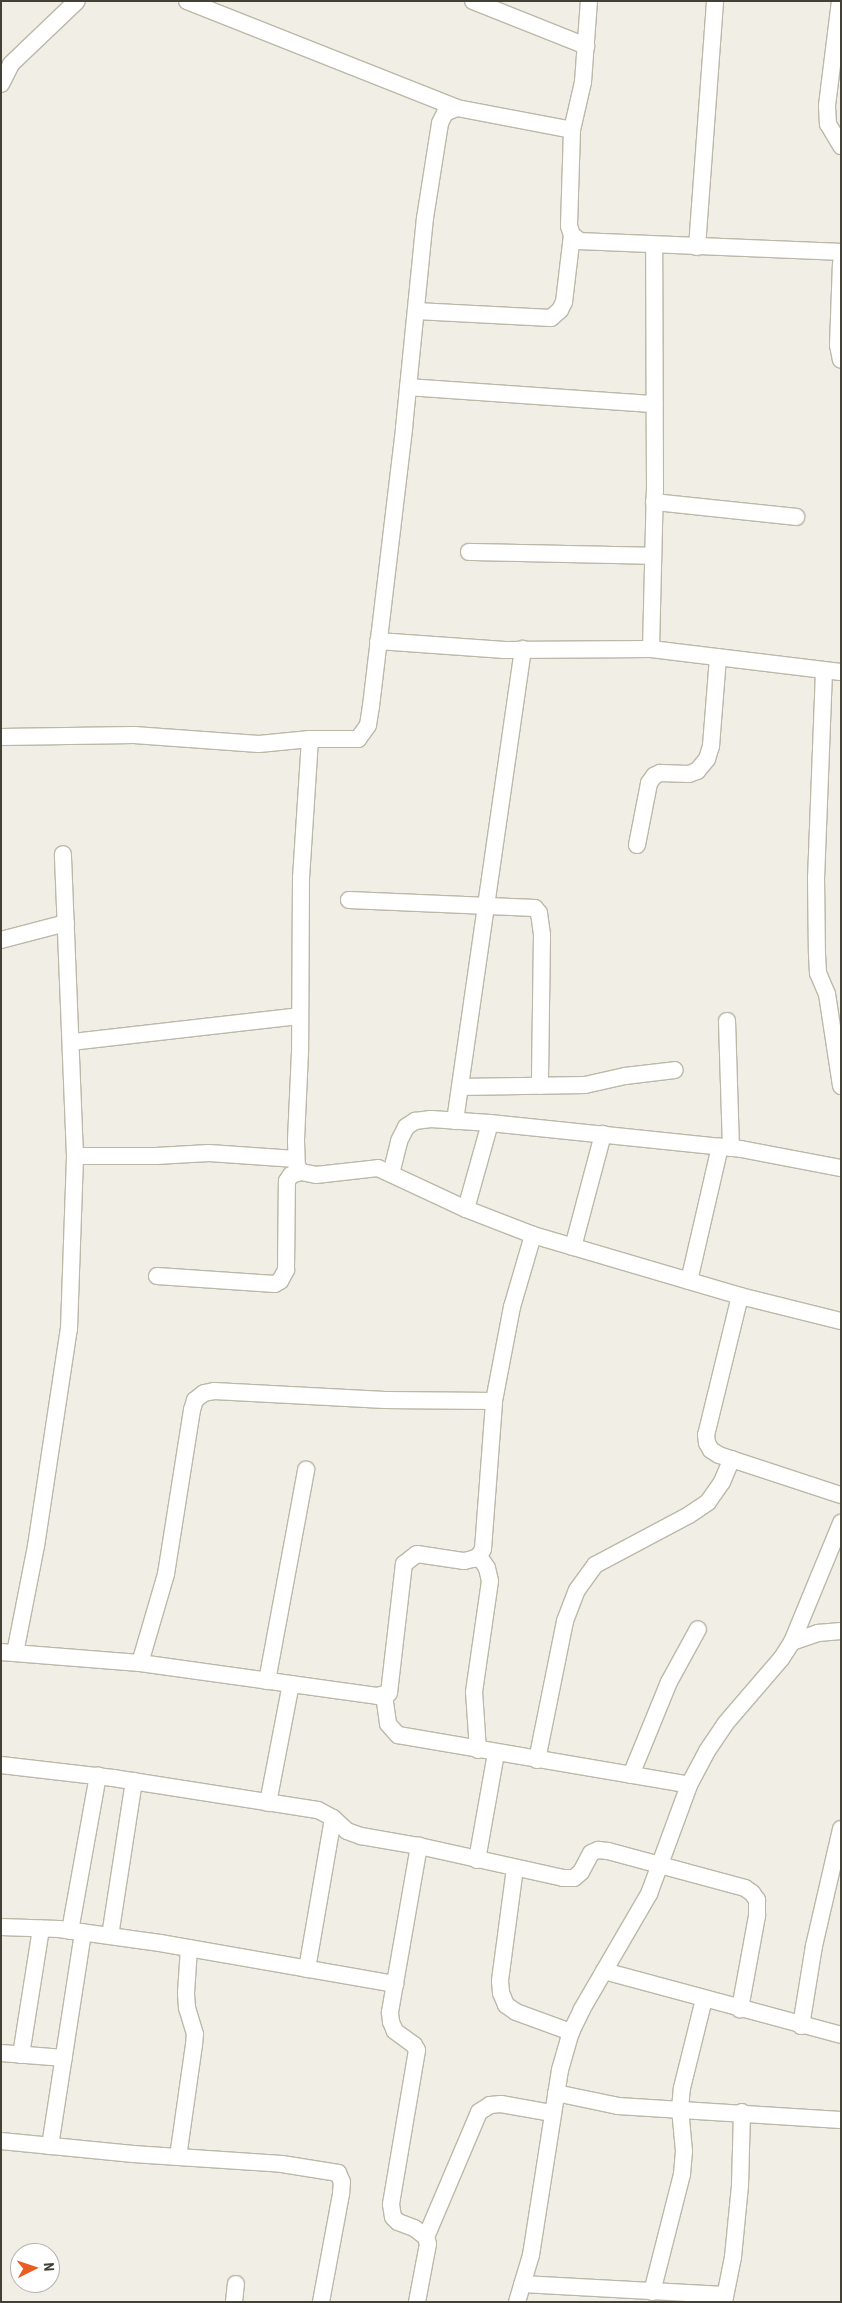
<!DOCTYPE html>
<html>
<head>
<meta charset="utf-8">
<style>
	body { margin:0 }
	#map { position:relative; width:842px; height:2303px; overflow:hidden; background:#f1efe5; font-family:"Roboto Condensed",sans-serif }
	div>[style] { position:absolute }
	.roads { filter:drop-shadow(1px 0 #bcb8a8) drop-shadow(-1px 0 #bcb8a8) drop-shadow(0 1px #bcb8a8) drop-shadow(0 -1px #bcb8a8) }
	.street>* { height:16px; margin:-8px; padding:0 8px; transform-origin:8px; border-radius:8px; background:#fff }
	span { translate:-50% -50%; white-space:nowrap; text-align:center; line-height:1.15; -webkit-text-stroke:4px #fff; paint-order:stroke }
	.frame { position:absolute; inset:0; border:2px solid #434035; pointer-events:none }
	.north { position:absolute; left:10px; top:2243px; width:50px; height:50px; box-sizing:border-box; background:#fff; border:1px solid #b4b3ae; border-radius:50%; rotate:86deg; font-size:14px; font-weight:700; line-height:20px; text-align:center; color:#434035 }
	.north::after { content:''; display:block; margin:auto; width:18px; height:22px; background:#eb5e22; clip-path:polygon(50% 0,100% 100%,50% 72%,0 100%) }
</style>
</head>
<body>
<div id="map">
	<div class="roads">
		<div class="street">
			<i style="left:187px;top:1px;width:290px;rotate:21.6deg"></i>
			<i style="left:473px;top:1px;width:122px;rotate:21.7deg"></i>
			<i style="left:840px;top:1px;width:106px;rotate:97.1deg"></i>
			<i style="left:827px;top:106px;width:18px;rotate:87deg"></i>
			<i style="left:828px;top:124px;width:26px;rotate:59deg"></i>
			<i style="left:1px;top:84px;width:22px;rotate:-63deg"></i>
			<i style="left:11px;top:64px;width:91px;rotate:-43.7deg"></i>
			<i style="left:572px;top:130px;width:96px;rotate:91.8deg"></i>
			<i style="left:569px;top:226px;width:9px;rotate:72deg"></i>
			<i style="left:572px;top:235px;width:10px;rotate:37deg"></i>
			<i style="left:580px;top:241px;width:261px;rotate:2.4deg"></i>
			<i style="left:697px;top:247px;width:247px;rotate:-85.8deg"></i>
			<i style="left:841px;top:263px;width:82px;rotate:92.1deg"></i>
			<i style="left:838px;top:345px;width:15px;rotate:79deg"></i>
			<i style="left:416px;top:311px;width:135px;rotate:3deg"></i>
			<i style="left:551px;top:318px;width:12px;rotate:-42deg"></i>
			<i style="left:560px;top:310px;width:9px;rotate:-63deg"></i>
			<i style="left:564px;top:302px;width:67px;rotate:-83.2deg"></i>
			<i style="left:408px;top:387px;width:247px;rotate:4deg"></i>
			<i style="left:654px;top:502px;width:143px;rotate:6deg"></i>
			<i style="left:469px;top:552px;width:184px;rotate:1.2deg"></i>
			<i style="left:378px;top:641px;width:127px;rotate:4.1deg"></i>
			<i style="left:505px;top:650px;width:146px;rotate:-0.4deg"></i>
			<i style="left:651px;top:649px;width:191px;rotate:6.9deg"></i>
			<i style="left:651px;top:649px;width:159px;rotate:-88.6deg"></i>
			<i style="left:655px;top:490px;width:245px;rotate:-90.2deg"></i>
			<i style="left:824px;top:671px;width:206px;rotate:92.2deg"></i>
			<i style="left:816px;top:877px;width:77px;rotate:89.3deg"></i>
			<i style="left:817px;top:954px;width:19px;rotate:87deg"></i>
			<i style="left:818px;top:973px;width:23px;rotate:67deg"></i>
			<i style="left:827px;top:994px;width:93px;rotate:81.3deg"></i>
			<i style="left:1px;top:737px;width:133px;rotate:-0.9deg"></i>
			<i style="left:134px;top:735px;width:125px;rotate:4.1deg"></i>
			<i style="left:259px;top:744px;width:51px;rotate:-5.6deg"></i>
			<i style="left:310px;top:739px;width:48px"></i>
			<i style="left:358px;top:739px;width:17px;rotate:-54deg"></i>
			<i style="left:368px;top:725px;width:19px;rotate:-81deg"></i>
			<i style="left:371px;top:706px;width:280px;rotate:-83.2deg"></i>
			<i style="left:404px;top:428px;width:211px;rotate:-84.3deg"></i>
			<i style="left:425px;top:218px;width:96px;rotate:-81deg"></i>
			<i style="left:440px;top:123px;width:11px;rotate:-63deg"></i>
			<i style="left:445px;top:113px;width:13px;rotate:-23deg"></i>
			<i style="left:457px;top:108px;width:117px;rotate:10.8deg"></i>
			<i style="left:572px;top:130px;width:49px;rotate:-77.1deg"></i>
			<i style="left:583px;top:82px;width:81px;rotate:-85.8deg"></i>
			<i style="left:310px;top:739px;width:139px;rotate:93.7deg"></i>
			<i style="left:301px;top:878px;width:174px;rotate:90.3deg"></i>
			<i style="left:300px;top:1052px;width:89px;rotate:92.6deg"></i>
			<i style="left:296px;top:1141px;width:25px;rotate:88deg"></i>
			<i style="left:297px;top:1166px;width:7px;rotate:56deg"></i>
			<i style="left:301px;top:1172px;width:15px;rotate:11deg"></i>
			<i style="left:316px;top:1175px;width:62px;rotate:-6.4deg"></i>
			<i style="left:378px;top:1168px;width:97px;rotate:25deg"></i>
			<i style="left:466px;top:1209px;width:72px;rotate:21.2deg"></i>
			<i style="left:533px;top:1235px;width:216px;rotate:16.4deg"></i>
			<i style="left:740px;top:1296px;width:104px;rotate:13.9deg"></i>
			<i style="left:637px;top:845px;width:63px;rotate:-79deg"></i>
			<i style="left:649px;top:783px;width:9px;rotate:-54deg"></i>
			<i style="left:654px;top:776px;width:7px;rotate:-27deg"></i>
			<i style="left:660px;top:773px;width:29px;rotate:2deg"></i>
			<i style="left:689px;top:774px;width:9px;rotate:-21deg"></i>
			<i style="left:697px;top:771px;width:16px;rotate:-50deg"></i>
			<i style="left:707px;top:759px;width:14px;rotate:-73deg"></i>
			<i style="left:711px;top:746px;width:89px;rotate:-85.5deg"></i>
			<i style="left:349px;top:900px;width:186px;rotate:2.5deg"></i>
			<i style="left:535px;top:908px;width:6px;rotate:51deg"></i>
			<i style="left:539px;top:913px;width:22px;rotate:82deg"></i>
			<i style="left:542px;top:935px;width:151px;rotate:90.8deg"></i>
			<i style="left:1px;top:940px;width:67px;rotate:-14.7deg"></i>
			<i style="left:727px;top:1021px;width:127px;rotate:88.2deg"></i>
			<i style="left:72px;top:1042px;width:229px;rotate:-6.5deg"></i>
			<i style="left:460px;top:1087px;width:125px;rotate:-0.9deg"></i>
			<i style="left:585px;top:1085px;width:41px;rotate:-12.7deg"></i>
			<i style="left:625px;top:1076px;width:50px;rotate:-6.8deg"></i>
			<i style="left:455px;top:1121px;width:477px;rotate:-81.8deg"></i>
			<i style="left:75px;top:1156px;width:81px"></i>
			<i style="left:156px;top:1156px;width:53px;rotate:-3.2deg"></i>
			<i style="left:209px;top:1153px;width:87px;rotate:3.9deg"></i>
			<i style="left:391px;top:1174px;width:34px;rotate:-76deg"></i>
			<i style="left:399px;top:1141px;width:16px;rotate:-63deg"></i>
			<i style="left:406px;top:1127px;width:11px;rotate:-34deg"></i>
			<i style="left:415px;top:1121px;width:16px;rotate:-7deg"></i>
			<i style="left:431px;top:1119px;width:59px;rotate:3.9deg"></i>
			<i style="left:490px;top:1123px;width:252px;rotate:5.9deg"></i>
			<i style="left:741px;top:1149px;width:102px;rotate:10.8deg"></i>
			<i style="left:466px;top:1209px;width:89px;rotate:-74.4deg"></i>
			<i style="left:573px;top:1247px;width:117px;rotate:-75.1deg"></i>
			<i style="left:157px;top:1276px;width:118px;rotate:3.9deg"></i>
			<i style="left:275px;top:1284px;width:6px;rotate:-31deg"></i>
			<i style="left:280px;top:1281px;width:13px;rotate:-61deg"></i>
			<i style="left:286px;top:1270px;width:89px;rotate:-89.4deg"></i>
			<i style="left:287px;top:1181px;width:7px;rotate:-56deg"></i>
			<i style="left:291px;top:1175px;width:10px;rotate:-17deg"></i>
			<i style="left:689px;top:1281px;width:138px;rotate:-77deg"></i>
			<i style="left:740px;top:1296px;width:143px;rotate:103.7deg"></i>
			<i style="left:706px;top:1435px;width:8px;rotate:83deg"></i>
			<i style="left:707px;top:1443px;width:8px;rotate:60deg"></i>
			<i style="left:711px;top:1450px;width:9px;rotate:32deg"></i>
			<i style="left:719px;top:1455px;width:128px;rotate:18.2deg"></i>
			<i style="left:792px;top:1642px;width:28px;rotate:-19deg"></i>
			<i style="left:818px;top:1633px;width:23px;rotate:-5deg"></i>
			<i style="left:1px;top:1652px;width:139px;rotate:4.5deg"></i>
			<i style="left:140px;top:1663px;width:239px;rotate:7.9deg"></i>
			<i style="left:377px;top:1696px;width:12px;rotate:-14deg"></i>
			<i style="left:389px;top:1693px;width:130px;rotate:-83.4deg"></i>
			<i style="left:404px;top:1564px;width:16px;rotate:-38deg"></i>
			<i style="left:417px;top:1554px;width:48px;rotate:8.5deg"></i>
			<i style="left:464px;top:1561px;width:9px;rotate:-13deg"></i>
			<i style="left:473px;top:1559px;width:7px;rotate:-27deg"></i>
			<i style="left:479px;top:1556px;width:8px;rotate:-60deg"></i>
			<i style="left:483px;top:1549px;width:148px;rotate:-85.7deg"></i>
			<i style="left:494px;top:1401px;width:96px;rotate:-79.2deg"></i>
			<i style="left:512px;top:1307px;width:75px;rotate:-73.7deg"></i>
			<i style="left:15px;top:1653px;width:109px;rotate:-78.9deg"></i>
			<i style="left:36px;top:1546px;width:219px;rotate:-81.4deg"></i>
			<i style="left:69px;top:1329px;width:173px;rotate:-88deg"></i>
			<i style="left:75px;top:1156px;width:302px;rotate:-92.3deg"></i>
			<i style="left:140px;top:1663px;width:93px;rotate:-73.7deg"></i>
			<i style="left:166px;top:1574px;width:166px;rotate:-81deg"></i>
			<i style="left:192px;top:1410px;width:10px;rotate:-73deg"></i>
			<i style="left:195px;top:1400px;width:11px;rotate:-38deg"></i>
			<i style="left:204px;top:1393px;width:10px;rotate:-11deg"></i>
			<i style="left:214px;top:1391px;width:171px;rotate:3deg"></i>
			<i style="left:385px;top:1400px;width:109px;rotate:0.5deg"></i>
			<i style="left:267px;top:1681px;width:215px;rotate:-79.5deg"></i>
			<i style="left:384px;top:1695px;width:29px;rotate:82deg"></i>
			<i style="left:388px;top:1724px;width:15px;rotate:48deg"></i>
			<i style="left:398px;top:1735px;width:295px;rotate:9.7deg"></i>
			<i style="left:478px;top:1750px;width:58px;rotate:-93.9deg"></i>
			<i style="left:474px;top:1692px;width:112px;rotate:-81.8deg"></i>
			<i style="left:490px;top:1581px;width:13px;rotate:-103deg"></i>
			<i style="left:487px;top:1568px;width:14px;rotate:-124deg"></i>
			<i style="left:537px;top:1760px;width:142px;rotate:-78.6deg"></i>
			<i style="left:565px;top:1621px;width:33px;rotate:-69deg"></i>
			<i style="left:577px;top:1590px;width:31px;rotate:-54deg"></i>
			<i style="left:595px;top:1565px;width:106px;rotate:-28deg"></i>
			<i style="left:689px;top:1515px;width:23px;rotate:-34deg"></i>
			<i style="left:708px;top:1502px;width:24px;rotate:-55deg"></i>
			<i style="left:722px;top:1482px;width:25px;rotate:-67deg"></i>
			<i style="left:1px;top:1765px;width:113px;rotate:6.6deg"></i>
			<i style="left:113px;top:1778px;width:207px;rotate:8.9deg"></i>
			<i style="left:318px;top:1810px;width:17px;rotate:28deg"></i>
			<i style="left:333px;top:1818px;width:19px;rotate:43deg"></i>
			<i style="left:347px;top:1831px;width:15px;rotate:20deg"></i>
			<i style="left:361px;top:1836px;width:59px;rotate:9.8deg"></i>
			<i style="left:419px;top:1846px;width:148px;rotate:12.5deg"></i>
			<i style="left:563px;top:1878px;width:11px"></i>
			<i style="left:574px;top:1878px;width:9px;rotate:-41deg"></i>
			<i style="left:581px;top:1872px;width:21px;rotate:-62deg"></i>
			<i style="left:591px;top:1853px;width:8px;rotate:-23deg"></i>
			<i style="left:598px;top:1850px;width:10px;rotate:6deg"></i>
			<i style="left:608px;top:1851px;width:142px;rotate:15.1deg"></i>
			<i style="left:745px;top:1888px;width:9px;rotate:36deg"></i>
			<i style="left:752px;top:1893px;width:9px;rotate:54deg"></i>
			<i style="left:757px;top:1900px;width:16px;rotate:90deg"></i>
			<i style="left:757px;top:1916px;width:95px;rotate:100.4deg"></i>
			<i style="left:631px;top:1775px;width:100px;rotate:-67.8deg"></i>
			<i style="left:669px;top:1682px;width:60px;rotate:-61.3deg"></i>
			<i style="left:268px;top:1803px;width:121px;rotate:-79.1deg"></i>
			<i style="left:477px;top:1860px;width:109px;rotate:-79.9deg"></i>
			<i style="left:515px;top:1868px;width:114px;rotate:97.6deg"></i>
			<i style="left:500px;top:1981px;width:12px;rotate:85deg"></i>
			<i style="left:501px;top:1993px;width:13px;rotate:67deg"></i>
			<i style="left:506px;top:2005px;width:12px;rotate:35deg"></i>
			<i style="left:516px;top:2012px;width:59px;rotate:20deg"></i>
			<i style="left:1px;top:1927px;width:58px;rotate:2deg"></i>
			<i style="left:59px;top:1929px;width:102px;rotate:7.9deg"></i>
			<i style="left:160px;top:1943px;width:239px;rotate:9.9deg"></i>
			<i style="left:70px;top:1931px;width:158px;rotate:-79.8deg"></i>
			<i style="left:110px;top:1936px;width:157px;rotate:-81.2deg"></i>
			<i style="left:307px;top:1969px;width:153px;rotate:-80.2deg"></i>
			<i style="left:604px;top:1971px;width:245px;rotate:15.1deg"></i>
			<i style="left:801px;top:2026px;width:81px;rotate:-80.8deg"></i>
			<i style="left:814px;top:1946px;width:120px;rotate:-77deg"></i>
			<i style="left:1px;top:2053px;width:63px;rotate:4.5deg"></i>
			<i style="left:21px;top:2055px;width:128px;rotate:-81deg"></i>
			<i style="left:556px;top:2093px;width:63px;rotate:11.8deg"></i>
			<i style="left:618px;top:2106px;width:223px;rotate:3.6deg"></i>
			<i style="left:1px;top:2141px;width:133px;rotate:5.6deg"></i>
			<i style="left:133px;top:2154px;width:149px;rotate:3.8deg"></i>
			<i style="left:282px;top:2164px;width:57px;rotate:9.1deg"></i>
			<i style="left:338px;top:2173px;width:10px;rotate:66deg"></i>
			<i style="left:342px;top:2182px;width:12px;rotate:95deg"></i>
			<i style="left:341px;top:2194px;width:110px;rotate:100.5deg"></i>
			<i style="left:50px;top:2146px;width:216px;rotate:-81.2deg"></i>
			<i style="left:178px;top:2157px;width:113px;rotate:-81.9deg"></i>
			<i style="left:194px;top:2045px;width:11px;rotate:-85deg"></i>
			<i style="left:195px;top:2034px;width:27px;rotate:-107deg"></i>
			<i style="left:187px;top:2008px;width:15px;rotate:-94deg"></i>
			<i style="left:186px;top:1993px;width:45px;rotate:-86.2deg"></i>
			<i style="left:426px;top:2237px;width:136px;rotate:-67deg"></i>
			<i style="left:479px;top:2112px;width:13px;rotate:-32deg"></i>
			<i style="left:490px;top:2105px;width:11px;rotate:-5deg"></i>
			<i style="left:501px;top:2104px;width:52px;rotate:10deg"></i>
			<i style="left:522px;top:2284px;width:203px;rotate:3.1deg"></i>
			<i style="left:652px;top:2292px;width:122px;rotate:-75.7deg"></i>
			<i style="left:682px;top:2174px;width:23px;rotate:-85deg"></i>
			<i style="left:684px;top:2151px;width:42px;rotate:-95.4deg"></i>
			<i style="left:680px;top:2109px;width:21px;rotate:-85deg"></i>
			<i style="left:682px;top:2088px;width:92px;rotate:-76.1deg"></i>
			<i style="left:234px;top:2302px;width:18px;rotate:-84deg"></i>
			<i style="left:417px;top:2302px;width:59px;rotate:-79.3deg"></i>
			<i style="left:428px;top:2244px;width:7px;rotate:-106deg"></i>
			<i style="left:426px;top:2237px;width:15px;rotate:-143deg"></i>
			<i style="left:414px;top:2228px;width:17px;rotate:-159deg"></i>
			<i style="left:398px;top:2222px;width:7px;rotate:-135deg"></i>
			<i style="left:393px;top:2217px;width:13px;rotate:-99deg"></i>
			<i style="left:391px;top:2204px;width:156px;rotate:-80.4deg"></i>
			<i style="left:417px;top:2050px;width:6px;rotate:-121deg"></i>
			<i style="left:414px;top:2045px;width:24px;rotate:-144deg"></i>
			<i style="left:395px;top:2031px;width:10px;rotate:-114deg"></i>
			<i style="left:391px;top:2022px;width:10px;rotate:-96deg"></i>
			<i style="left:390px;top:2012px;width:169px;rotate:-80.1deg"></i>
			<i style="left:517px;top:2302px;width:49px;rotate:-73.4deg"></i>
			<i style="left:531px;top:2255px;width:187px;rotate:-81.1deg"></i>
			<i style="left:560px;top:2070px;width:40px;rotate:-74deg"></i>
			<i style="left:571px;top:2032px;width:25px;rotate:-64deg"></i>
			<i style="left:582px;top:2009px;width:133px;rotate:-59.8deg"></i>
			<i style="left:649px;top:1894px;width:116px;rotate:-69.8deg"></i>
			<i style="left:689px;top:1785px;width:38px;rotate:-62deg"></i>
			<i style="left:707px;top:1751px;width:32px;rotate:-56deg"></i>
			<i style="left:725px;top:1724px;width:86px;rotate:-49.3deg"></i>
			<i style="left:781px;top:1659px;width:20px;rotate:-57deg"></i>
			<i style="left:792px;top:1642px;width:129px;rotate:-67.6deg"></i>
			<i style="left:724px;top:2302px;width:46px;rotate:-78.7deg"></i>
			<i style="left:733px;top:2257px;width:72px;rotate:-84.4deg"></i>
			<i style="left:740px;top:2185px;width:73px;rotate:-88.4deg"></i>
		</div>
	</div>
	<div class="frame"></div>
	<div class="north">N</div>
</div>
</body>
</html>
